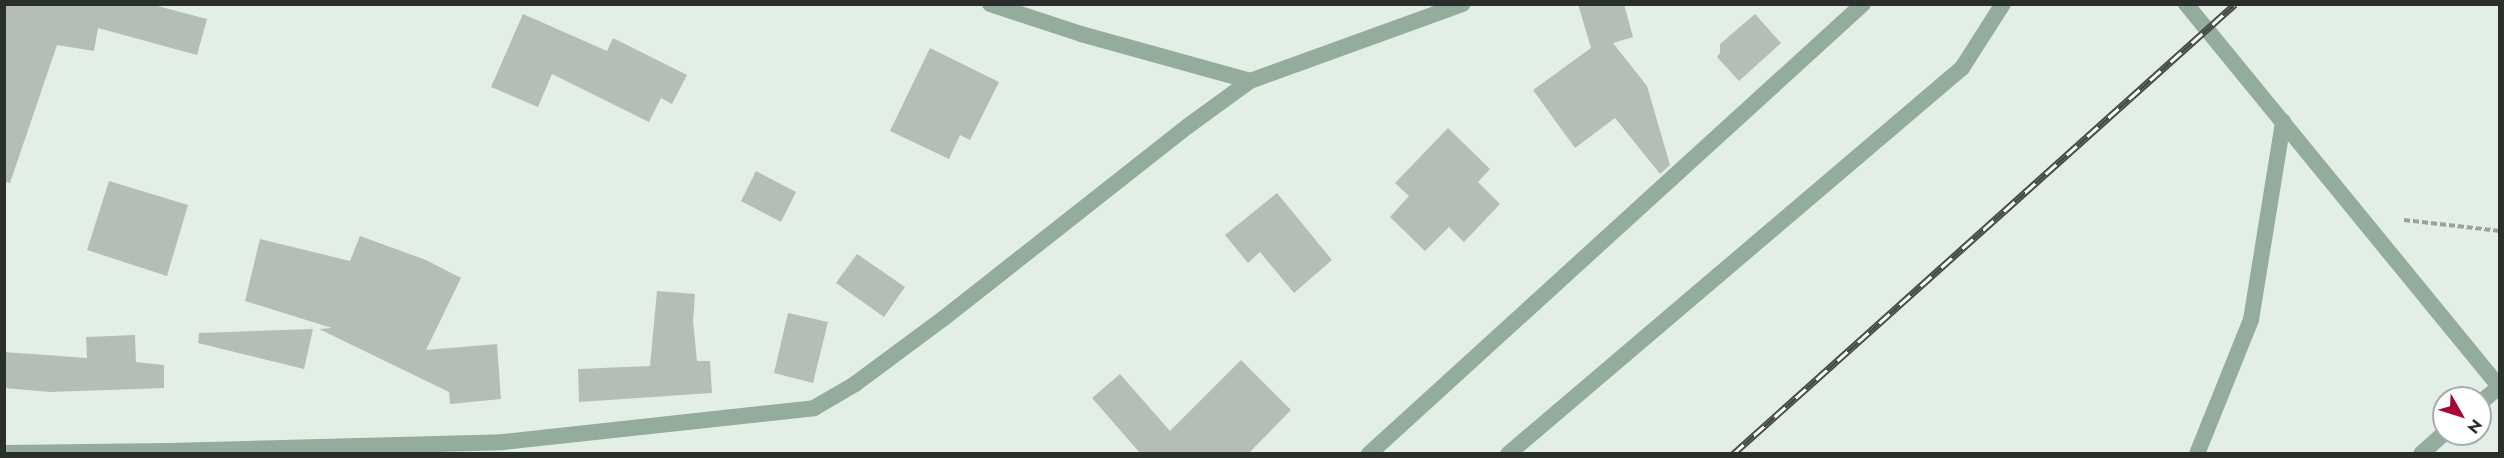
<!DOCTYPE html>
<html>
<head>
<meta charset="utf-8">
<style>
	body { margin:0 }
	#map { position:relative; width:2504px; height:458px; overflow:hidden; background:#e3eee7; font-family:Jost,sans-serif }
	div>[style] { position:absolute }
	.building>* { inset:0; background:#b4beb7 }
	.path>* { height:4px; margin-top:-2px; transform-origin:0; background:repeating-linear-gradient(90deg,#9aa29d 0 6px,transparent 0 9px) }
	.minor>* { height:16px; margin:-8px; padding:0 8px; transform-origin:8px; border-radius:8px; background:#94ac9c }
	.rail>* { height:7px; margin-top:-3.5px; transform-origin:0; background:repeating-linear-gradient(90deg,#fff 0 14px,#474c48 0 28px); box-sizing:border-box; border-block:2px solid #474c48 }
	span { translate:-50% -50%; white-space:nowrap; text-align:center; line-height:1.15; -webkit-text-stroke:4.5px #fff; paint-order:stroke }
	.frame { position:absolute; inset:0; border:6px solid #2b2f2c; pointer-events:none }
	.north { position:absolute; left:2432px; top:386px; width:60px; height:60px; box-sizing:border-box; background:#fff; border:2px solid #aaacab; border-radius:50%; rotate:129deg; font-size:16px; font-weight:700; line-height:24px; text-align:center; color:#2b2f2c }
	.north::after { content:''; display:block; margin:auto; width:21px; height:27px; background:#a40733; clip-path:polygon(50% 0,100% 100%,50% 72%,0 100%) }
</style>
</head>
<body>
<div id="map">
	<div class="building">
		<i style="clip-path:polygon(4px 4px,150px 4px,207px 19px,197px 55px,98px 28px,94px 51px,57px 45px,10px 183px,4px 182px)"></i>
		<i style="clip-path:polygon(1578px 4px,1624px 4px,1633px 37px,1613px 43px,1647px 86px,1670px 165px,1660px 174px,1615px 118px,1575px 148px,1533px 90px,1591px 48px)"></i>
		<i style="clip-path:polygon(523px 14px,607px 51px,613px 38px,687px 75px,672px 104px,661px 98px,649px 122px,552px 74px,538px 107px,491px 87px)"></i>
		<i style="clip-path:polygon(1755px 14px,1781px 43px,1739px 81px,1717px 57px,1720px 53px,1720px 44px)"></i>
		<i style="clip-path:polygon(930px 48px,999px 82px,970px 140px,960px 135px,949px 159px,890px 131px)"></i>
		<i style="clip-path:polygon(1448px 128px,1490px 169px,1478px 182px,1500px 204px,1464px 242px,1449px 227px,1425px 251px,1390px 217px,1409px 196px,1395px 183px)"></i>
		<i style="clip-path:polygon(756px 171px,796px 192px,781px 222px,741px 201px)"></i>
		<i style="clip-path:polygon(109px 181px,188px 205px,167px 276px,87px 250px)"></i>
		<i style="clip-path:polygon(1277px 193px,1332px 260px,1294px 293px,1260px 252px,1248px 263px,1225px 235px)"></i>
		<i style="clip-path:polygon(360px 236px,426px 260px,461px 278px,426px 350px,497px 344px,501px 399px,450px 404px,449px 392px,319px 329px,332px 328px,245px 301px,260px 239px,350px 261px)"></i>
		<i style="clip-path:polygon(857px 254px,905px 287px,884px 317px,836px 283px)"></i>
		<i style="clip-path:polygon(657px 291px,695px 294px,693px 321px,697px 361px,710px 361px,712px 393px,579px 402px,578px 369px,650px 366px)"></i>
		<i style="clip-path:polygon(788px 313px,828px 322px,813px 383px,774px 373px)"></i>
		<i style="clip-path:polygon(313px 329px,304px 369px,198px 343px,199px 333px)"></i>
		<i style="clip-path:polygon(135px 335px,136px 362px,164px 365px,164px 388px,50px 392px,4px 388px,4px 352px,87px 358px,86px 337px)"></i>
		<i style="clip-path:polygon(1241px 360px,1291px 410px,1249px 453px,1140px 453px,1092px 398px,1120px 374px,1170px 431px)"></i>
	</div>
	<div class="path">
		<i style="left:2404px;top:220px;width:97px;rotate:6.5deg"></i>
	</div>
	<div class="minor">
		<i style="left:990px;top:4px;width:96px;rotate:18.2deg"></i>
		<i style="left:1081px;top:34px;width:175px;rotate:15.5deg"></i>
		<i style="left:2186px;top:4px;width:495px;rotate:50.7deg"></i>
		<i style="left:2480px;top:403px;width:25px;rotate:-40deg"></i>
		<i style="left:4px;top:453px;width:164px;rotate:-0.7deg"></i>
		<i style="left:168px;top:451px;width:335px;rotate:-1.5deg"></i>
		<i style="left:503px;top:442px;width:313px;rotate:-6.2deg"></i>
		<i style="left:814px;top:408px;width:48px;rotate:-30.3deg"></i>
		<i style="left:855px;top:384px;width:111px;rotate:-36.6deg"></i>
		<i style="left:944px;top:318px;width:310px;rotate:-38.2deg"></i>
		<i style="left:1188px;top:126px;width:77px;rotate:-36deg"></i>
		<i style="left:1250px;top:81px;width:226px;rotate:-19.9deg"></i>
		<i style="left:1369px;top:454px;width:668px;rotate:-42.33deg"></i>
		<i style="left:1508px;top:454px;width:596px;rotate:-40.37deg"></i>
		<i style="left:1962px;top:68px;width:76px;rotate:-57.4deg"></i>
		<i style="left:2197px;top:454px;width:144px;rotate:-68.1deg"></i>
		<i style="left:2251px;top:320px;width:201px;rotate:-80.8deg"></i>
		<i style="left:2421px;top:454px;width:31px;rotate:-42deg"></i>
	</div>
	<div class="rail">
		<i style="left:1733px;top:454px;width:674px;rotate:-41.87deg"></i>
	</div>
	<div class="frame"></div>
	<div class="north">N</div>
</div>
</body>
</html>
